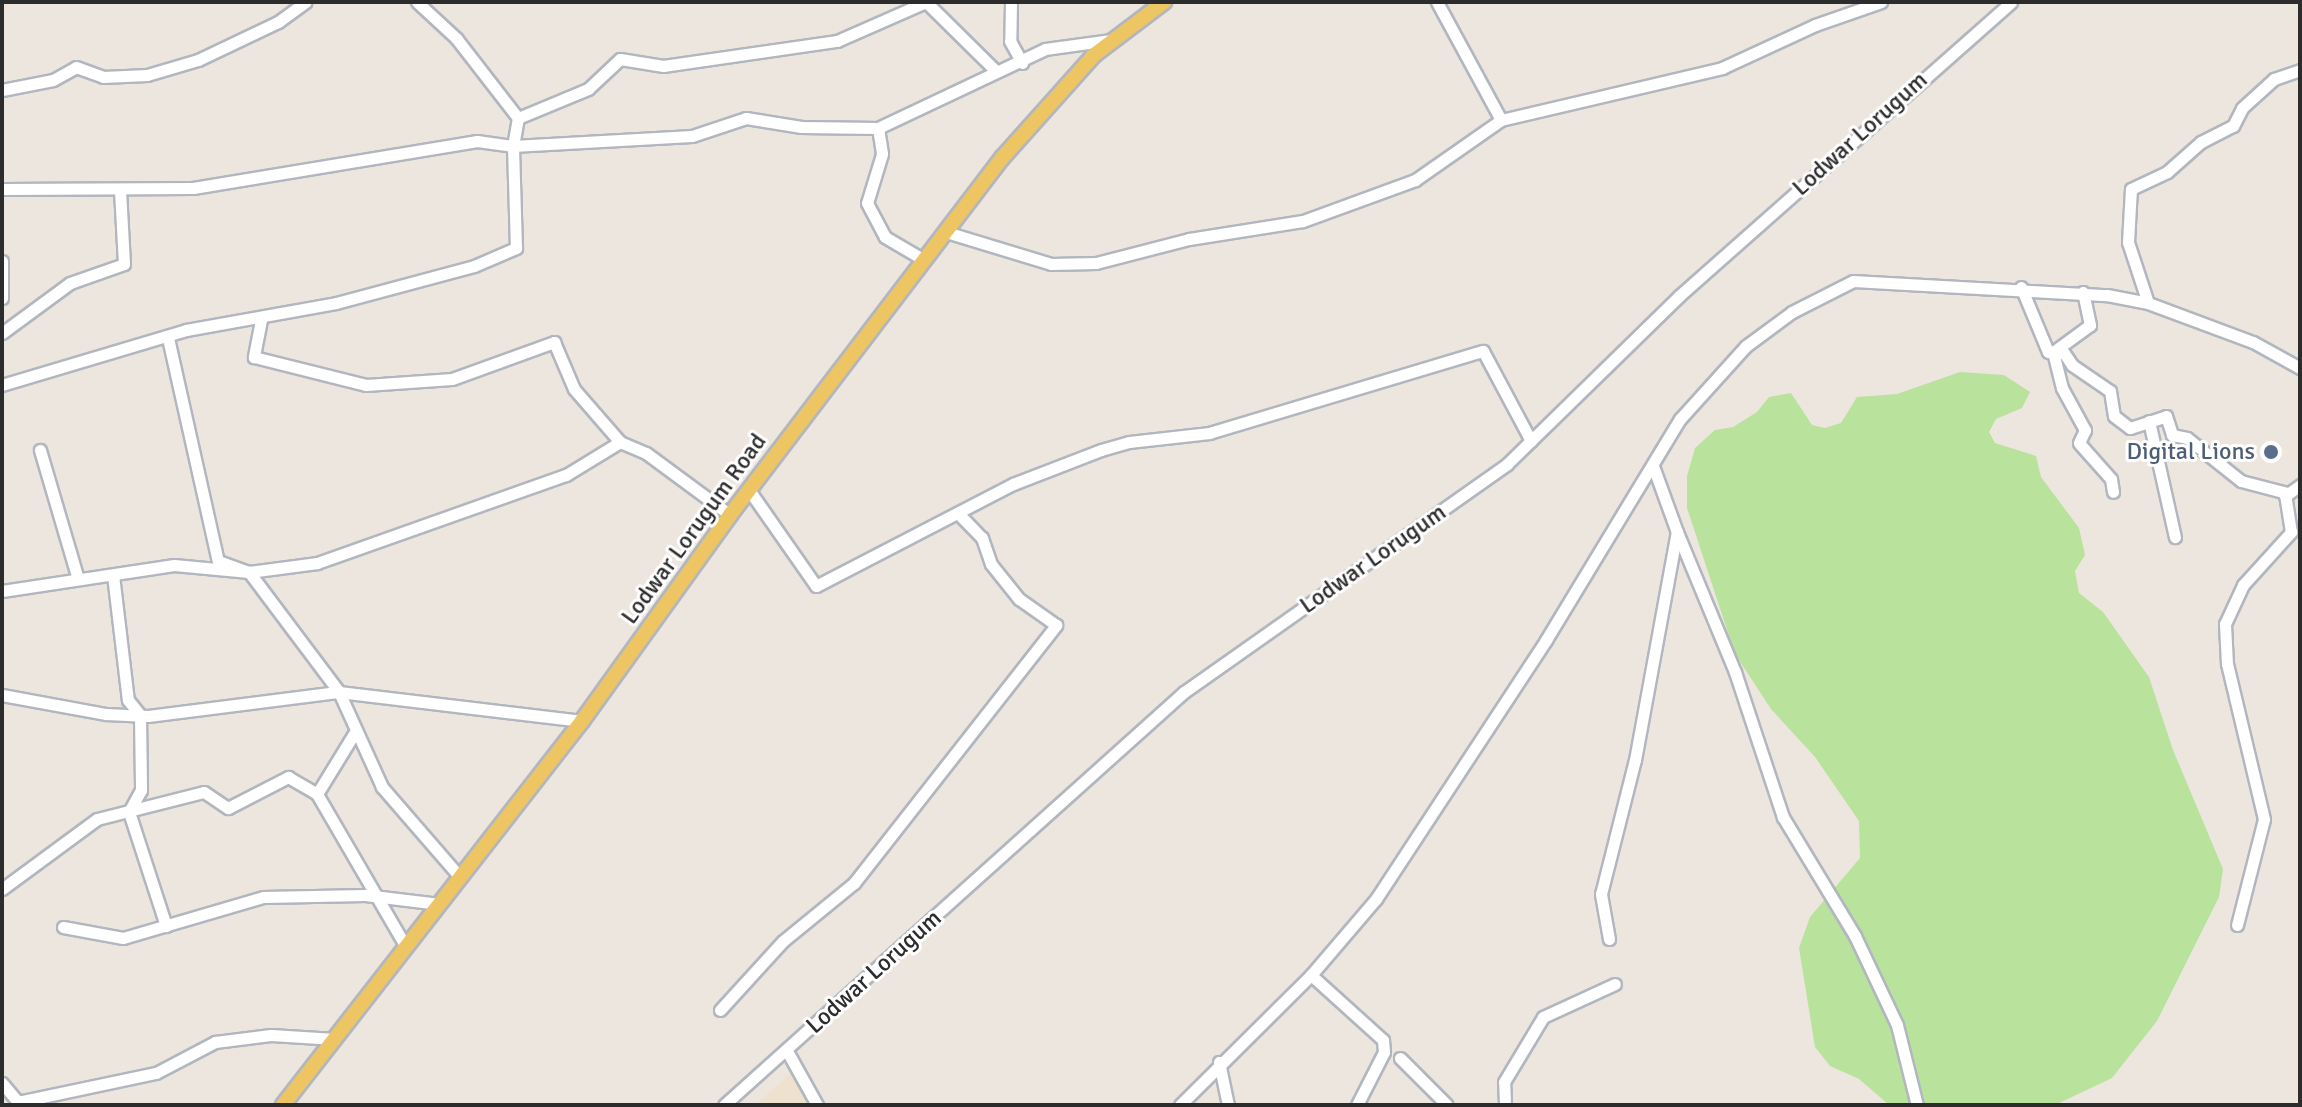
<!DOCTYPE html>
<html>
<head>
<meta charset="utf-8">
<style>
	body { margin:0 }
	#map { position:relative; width:2302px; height:1107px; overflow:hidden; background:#ede6df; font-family:Signika,sans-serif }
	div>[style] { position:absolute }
	.education>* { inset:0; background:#eee2cf }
	.green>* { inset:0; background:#b9e29c }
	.roads { filter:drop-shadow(2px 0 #b2b6bf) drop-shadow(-2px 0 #b2b6bf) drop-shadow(0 2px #b2b6bf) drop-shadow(0 -2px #b2b6bf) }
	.minor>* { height:11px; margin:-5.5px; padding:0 5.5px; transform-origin:5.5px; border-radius:5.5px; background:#fff }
	.major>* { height:14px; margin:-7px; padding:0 7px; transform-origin:7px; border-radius:7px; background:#eec563 }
	.dots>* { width:22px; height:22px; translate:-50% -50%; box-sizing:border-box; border:4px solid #fff; border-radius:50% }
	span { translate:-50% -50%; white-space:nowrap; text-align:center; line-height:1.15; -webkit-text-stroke:6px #fff; paint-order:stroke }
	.street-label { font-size:24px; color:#2c2c2c }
	.service-label { font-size:24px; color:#4e5e75 }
	.right { translate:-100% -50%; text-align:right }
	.frame { position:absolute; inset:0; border:4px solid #2c2c2c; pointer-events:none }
</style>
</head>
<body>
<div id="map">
	<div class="education">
		<i style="clip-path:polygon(793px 1071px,811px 1105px,755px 1105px)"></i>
	</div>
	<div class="green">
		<i style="clip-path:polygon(1960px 372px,2004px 375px,2030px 392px,2022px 408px,1996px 419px,1989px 432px,1995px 443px,2036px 456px,2041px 477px,2079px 528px,2085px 555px,2075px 571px,2079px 593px,2103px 612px,2149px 677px,2173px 750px,2223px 869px,2219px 897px,2157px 1021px,2112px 1078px,2055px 1105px,1889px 1105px,1859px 1079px,1830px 1066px,1815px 1047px,1799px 948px,1810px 917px,1860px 858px,1859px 821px,1815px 757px,1771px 709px,1735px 654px,1687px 508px,1687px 476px,1695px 448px,1715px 430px,1733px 427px,1757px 412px,1769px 397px,1791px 393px,1812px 425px,1825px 428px,1841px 423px,1857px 397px,1897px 394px)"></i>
	</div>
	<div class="roads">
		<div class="minor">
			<i style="left:1011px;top:2px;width:39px;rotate:91deg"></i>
			<i style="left:1010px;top:41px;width:25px;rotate:61deg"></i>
			<i style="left:1437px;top:2px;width:134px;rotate:61.5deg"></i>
			<i style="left:2px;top:90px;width:52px;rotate:-11.1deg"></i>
			<i style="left:53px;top:80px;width:26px;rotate:-29deg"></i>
			<i style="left:76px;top:67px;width:29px;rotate:20deg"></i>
			<i style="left:103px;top:77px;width:44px;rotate:-2.6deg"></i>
			<i style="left:147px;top:75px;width:53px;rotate:-16.4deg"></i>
			<i style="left:198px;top:60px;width:89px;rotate:-25.4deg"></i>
			<i style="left:278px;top:22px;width:34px;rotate:-36deg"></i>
			<i style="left:518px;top:118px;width:76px;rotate:-22.5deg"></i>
			<i style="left:588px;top:89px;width:44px;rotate:-43.2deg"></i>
			<i style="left:620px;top:59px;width:44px;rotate:9.2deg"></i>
			<i style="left:663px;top:66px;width:176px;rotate:-8.2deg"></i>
			<i style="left:837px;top:41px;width:97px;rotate:-23.7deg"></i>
			<i style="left:926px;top:2px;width:98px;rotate:44.6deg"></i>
			<i style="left:878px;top:128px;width:26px;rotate:81deg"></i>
			<i style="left:882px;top:154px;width:51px;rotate:107deg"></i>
			<i style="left:867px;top:203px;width:38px;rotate:62deg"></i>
			<i style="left:885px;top:237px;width:45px;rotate:30.5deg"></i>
			<i style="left:2px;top:189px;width:191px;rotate:-0.3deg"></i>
			<i style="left:193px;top:188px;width:288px;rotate:-9.4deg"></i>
			<i style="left:477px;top:141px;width:36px;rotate:8deg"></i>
			<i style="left:513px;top:146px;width:179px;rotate:-3.2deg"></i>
			<i style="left:692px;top:136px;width:57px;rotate:-18.4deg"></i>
			<i style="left:746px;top:118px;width:56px;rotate:9.3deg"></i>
			<i style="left:801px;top:127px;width:77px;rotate:0.7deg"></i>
			<i style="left:878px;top:128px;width:185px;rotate:-25.3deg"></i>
			<i style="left:1045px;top:49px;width:67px;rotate:-7.8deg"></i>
			<i style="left:946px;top:232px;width:110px;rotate:16.9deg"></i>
			<i style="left:1051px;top:264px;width:45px;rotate:-1.3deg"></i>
			<i style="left:1096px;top:263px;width:96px;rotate:-14.5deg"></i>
			<i style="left:1189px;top:239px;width:115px;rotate:-9deg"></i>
			<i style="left:1303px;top:221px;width:119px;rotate:-20.1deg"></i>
			<i style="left:1415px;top:180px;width:105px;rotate:-34.9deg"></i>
			<i style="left:1501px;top:120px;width:227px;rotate:-13.2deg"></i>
			<i style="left:1722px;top:68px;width:102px;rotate:-24.8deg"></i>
			<i style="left:1815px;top:25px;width:70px;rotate:-19.2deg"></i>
			<i style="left:2px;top:261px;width:37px;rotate:90deg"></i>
			<i style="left:2021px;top:287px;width:70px;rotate:67.4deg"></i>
			<i style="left:2048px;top:352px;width:16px;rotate:4deg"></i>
			<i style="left:2064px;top:353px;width:14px;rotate:56deg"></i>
			<i style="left:2072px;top:365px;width:46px;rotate:34.4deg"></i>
			<i style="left:2110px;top:391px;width:25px;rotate:81deg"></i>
			<i style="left:2114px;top:416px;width:20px;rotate:37deg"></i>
			<i style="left:2130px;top:428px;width:38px;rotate:-18deg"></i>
			<i style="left:2166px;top:416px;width:20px;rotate:72deg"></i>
			<i style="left:2172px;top:435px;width:15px;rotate:11deg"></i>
			<i style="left:2187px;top:438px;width:69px;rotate:38.5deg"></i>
			<i style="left:2241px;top:481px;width:48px;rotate:14.6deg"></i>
			<i style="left:2083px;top:292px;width:34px;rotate:78deg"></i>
			<i style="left:2090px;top:325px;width:46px;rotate:143.9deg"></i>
			<i style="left:2053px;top:352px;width:37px;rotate:76deg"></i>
			<i style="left:2062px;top:388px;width:48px;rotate:61.3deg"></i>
			<i style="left:2085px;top:430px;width:14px;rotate:115deg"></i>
			<i style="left:2079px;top:443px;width:48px;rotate:48.4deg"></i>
			<i style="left:2111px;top:479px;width:13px;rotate:81deg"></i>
			<i style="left:2148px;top:303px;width:64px;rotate:-108.2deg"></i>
			<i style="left:2128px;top:242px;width:53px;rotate:-86.8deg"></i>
			<i style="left:2131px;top:189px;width:40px;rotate:-25deg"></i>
			<i style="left:2167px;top:172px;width:45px;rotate:-41.4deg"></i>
			<i style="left:2201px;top:142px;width:36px;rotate:-27deg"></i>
			<i style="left:2233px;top:126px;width:20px;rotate:-63deg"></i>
			<i style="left:2242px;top:108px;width:43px;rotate:-42.2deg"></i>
			<i style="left:2274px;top:79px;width:28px;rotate:-19deg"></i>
			<i style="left:261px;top:320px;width:38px;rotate:101deg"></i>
			<i style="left:254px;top:357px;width:115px;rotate:14deg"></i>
			<i style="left:366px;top:385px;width:86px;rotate:-4deg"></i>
			<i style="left:452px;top:379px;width:109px;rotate:-19.9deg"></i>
			<i style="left:554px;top:342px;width:51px;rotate:66.9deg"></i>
			<i style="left:574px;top:389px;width:70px;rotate:49deg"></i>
			<i style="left:620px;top:442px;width:28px;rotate:23deg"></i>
			<i style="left:646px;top:453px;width:104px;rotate:36.4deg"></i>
			<i style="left:2px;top:333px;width:84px;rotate:-36.3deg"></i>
			<i style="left:70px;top:283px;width:57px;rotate:-19.4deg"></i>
			<i style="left:124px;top:264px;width:73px;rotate:-93.1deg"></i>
			<i style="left:168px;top:338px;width:229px;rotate:77.4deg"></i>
			<i style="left:218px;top:561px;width:33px;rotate:20deg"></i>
			<i style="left:249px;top:572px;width:150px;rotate:53.1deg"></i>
			<i style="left:339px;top:692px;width:104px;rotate:65.6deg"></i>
			<i style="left:382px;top:787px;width:119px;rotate:49.1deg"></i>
			<i style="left:2px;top:385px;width:192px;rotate:-16.6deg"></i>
			<i style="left:186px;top:330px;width:152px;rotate:-10.2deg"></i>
			<i style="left:336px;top:303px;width:143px;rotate:-15deg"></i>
			<i style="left:474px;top:266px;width:46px;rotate:-23.2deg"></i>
			<i style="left:516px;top:248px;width:102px;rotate:-91.7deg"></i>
			<i style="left:513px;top:146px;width:28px;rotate:-80deg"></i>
			<i style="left:518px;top:118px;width:101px;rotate:-127.8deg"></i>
			<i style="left:456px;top:38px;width:53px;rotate:-137.3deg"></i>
			<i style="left:2149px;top:421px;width:119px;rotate:77.4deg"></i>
			<i style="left:40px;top:450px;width:134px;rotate:73.6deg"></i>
			<i style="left:749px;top:490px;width:117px;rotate:55.1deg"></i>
			<i style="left:816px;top:586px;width:222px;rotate:-27.4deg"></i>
			<i style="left:1013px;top:484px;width:94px;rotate:-21.1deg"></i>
			<i style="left:1101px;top:450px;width:29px;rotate:-16deg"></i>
			<i style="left:1129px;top:442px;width:81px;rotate:-6.4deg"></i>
			<i style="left:1209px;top:433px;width:286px;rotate:-16.7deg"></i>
			<i style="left:1483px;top:351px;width:102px;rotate:61.9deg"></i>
			<i style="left:1677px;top:532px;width:152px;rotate:67.5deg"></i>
			<i style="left:1735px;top:672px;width:153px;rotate:71.7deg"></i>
			<i style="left:1783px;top:817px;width:139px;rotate:58.8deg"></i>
			<i style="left:1855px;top:936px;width:98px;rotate:64.7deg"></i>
			<i style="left:1897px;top:1025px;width:82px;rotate:76deg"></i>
			<i style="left:113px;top:575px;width:126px;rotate:83.2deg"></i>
			<i style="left:128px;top:700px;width:19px;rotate:51deg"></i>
			<i style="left:140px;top:715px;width:75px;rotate:89.2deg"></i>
			<i style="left:141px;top:790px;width:25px;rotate:119deg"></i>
			<i style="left:129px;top:812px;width:120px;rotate:72deg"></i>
			<i style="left:2px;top:591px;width:174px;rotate:-8.6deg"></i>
			<i style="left:174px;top:565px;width:75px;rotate:5.3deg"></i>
			<i style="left:249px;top:572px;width:69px;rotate:-7.5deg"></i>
			<i style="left:317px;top:563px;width:264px;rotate:-19.5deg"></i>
			<i style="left:566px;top:475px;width:63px;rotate:-31.4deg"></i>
			<i style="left:2px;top:695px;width:106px;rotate:10.4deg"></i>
			<i style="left:106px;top:714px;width:42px;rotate:2.7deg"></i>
			<i style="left:148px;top:716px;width:193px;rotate:-7.2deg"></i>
			<i style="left:339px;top:692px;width:245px;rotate:6.8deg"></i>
			<i style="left:317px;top:794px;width:73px;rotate:-58.5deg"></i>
			<i style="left:2px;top:889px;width:118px;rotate:-36.4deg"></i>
			<i style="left:97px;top:819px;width:110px;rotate:-14.2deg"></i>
			<i style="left:204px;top:792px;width:29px;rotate:34deg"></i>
			<i style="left:228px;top:808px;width:68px;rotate:-27.3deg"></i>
			<i style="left:288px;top:777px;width:34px;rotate:30deg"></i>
			<i style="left:317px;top:794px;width:177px;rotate:59.8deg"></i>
			<i style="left:2237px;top:925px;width:109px;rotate:-75.7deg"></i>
			<i style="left:2264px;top:819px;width:159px;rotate:-103.4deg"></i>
			<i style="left:2227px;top:664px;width:40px;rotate:-92.9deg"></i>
			<i style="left:2225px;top:624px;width:43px;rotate:-65.2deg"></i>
			<i style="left:2243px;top:585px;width:72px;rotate:-47.8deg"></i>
			<i style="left:2291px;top:532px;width:36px;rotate:-99deg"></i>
			<i style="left:2285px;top:496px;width:19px;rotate:-36deg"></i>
			<i style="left:63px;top:927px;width:61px;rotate:10.4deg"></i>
			<i style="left:123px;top:938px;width:146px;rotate:-16.3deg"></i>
			<i style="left:263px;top:897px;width:102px;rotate:-1.1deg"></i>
			<i style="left:365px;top:895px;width:75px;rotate:6.9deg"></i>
			<i style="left:1609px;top:939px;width:46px;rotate:-100.1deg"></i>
			<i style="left:1601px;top:894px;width:138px;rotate:-75.8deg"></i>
			<i style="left:1635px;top:760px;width:232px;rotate:-79.6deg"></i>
			<i style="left:1677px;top:532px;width:70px;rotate:-110deg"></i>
			<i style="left:1311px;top:975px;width:97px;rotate:42.1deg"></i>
			<i style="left:1383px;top:1040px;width:12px;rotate:85deg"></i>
			<i style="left:1384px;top:1052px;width:59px;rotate:117deg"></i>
			<i style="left:720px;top:1010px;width:93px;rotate:-47.6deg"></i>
			<i style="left:783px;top:941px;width:92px;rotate:-39.2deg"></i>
			<i style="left:854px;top:883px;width:328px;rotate:-51.9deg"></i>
			<i style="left:1056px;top:625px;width:45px;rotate:-144.9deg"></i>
			<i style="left:1019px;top:599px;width:45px;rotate:-128.7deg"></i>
			<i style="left:991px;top:564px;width:28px;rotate:-109deg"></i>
			<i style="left:982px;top:538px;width:35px;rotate:-134deg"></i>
			<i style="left:787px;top:1051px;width:62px;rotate:60.9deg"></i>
			<i style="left:1400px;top:1058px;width:66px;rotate:45deg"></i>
			<i style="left:1219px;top:1062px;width:44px;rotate:78.2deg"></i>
			<i style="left:2px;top:1083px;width:25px;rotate:50deg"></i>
			<i style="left:18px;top:1102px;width:141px;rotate:-11.9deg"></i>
			<i style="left:156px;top:1073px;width:67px;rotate:-27.7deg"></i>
			<i style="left:215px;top:1042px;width:56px;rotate:-7.1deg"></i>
			<i style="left:271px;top:1035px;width:64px;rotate:3.6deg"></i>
			<i style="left:724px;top:1105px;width:618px;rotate:-41.92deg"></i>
			<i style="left:1184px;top:692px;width:395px;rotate:-35.2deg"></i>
			<i style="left:1507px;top:464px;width:240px;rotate:-44.3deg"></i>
			<i style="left:1679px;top:296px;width:443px;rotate:-41.5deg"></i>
			<i style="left:1180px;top:1105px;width:185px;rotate:-44.8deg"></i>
			<i style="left:1311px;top:975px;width:100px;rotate:-49.5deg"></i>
			<i style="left:1376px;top:899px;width:310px;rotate:-56.7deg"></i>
			<i style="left:1546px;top:640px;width:258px;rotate:-58.8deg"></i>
			<i style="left:1680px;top:419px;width:98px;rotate:-47.9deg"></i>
			<i style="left:1746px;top:346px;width:57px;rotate:-36.5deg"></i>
			<i style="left:1792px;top:312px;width:68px;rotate:-26.9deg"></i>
			<i style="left:1853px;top:281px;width:254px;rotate:3.2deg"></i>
			<i style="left:2107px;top:295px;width:42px;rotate:11deg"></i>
			<i style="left:2148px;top:303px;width:112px;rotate:20.4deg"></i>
			<i style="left:2253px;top:342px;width:54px;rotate:29deg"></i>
			<i style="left:1505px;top:1105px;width:23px;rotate:-92deg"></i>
			<i style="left:1504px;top:1082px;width:76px;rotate:-59deg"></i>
			<i style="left:1543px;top:1017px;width:79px;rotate:-24.6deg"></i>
		</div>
		<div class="major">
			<i style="left:283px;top:1105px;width:487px;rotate:-52.1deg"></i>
			<i style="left:582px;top:721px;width:254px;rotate:-54.3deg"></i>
			<i style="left:730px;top:515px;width:449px;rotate:-52.7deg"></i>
			<i style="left:1002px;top:158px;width:138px;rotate:-48.2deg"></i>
			<i style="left:1094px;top:55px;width:88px;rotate:-37.1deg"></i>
		</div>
	</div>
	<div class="dots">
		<i style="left:2271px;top:452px;background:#5c6f8a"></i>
	</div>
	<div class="street-label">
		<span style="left:1860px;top:134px;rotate:-42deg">Lodwar Lorugum</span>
		<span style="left:694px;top:529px;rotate:-54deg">Lodwar Lorugum Road</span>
		<span style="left:1373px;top:559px;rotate:-35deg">Lodwar Lorugum</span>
		<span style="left:874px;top:972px;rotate:-42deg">Lodwar Lorugum</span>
	</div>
	<div class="service-label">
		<span class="right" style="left:2255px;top:452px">Digital Lions</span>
	</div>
	<div class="frame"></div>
</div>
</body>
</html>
